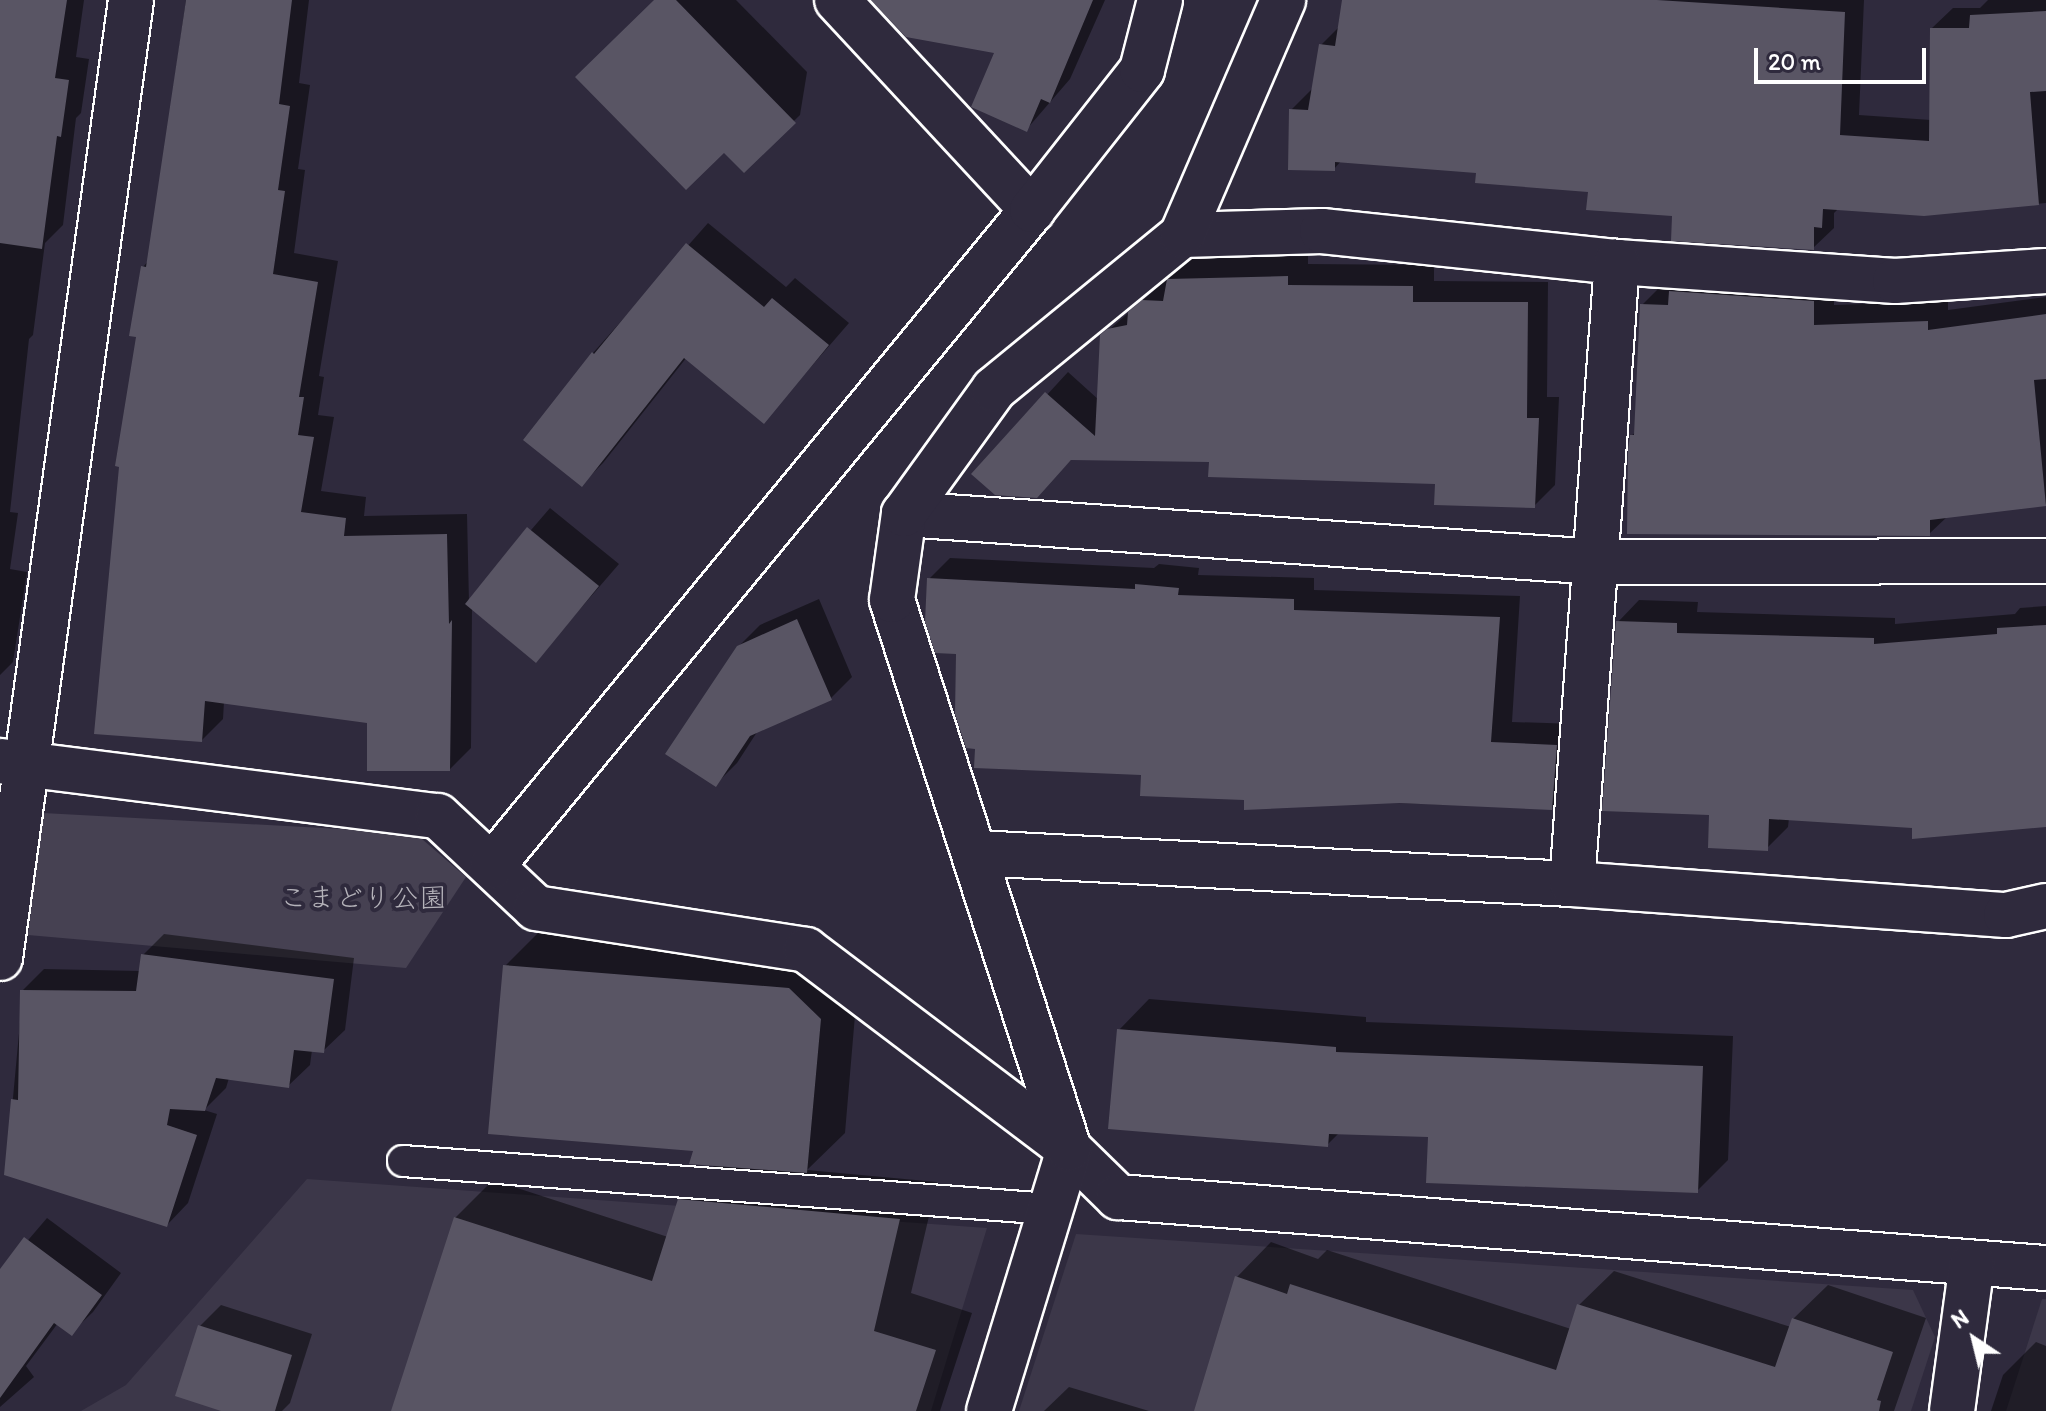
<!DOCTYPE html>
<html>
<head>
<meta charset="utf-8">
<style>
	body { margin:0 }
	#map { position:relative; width:2046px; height:1411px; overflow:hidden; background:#2f2a3d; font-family:Itim,"Klee One",sans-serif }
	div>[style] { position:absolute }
	.built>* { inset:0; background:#3c3749 }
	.green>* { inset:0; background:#464152 }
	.shadow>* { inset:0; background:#0007 }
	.building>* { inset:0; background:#595564 }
	.roads { filter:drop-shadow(2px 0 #fff) drop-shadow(-2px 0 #fff) drop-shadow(0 2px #fff) drop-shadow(0 -2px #fff) }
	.lane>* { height:30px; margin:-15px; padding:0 15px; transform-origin:15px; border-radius:15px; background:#2f2a3d }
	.street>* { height:44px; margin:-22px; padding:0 22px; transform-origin:22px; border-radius:22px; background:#2f2a3d }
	span { translate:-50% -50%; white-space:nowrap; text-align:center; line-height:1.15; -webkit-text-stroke:8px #2f2a3d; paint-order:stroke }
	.park-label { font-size:28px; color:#b5b3ba }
	.north { position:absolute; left:1934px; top:1299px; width:80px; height:80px; -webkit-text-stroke:6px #2f2a3d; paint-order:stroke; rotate:325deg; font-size:22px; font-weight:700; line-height:32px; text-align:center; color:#fff }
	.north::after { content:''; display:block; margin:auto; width:28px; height:36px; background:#fff; clip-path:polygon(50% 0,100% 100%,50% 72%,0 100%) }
	.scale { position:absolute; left:1754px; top:48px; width:172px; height:36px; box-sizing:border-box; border:4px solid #fff; border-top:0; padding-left:10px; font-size:24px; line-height:28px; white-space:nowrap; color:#fff; -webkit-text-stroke:6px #2f2a3d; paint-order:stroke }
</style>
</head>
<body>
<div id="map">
	<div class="built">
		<i style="clip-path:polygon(307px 1179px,987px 1228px,931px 1411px,81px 1411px,126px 1385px)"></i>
		<i style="clip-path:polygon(1076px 1234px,1913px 1290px,1935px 1337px,1911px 1411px,1019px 1411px)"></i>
		<i style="clip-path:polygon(2042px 1299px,2046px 1299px,2046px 1411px,2006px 1411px)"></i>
	</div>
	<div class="green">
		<i style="clip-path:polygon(43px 813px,415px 833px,466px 877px,406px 968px,28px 935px)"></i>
	</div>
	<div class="shadow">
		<i style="clip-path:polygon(0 0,84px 0,76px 57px,89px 59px,81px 113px,76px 118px,63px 225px,45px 243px,33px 335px,29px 339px,10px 512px,18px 513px,10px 569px,27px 572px,13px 662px,0 675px)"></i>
		<i style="clip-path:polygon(186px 0,309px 0,299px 83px,310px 85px,298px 169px,305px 170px,294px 253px,338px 261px,319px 376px,324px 377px,318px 415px,334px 417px,321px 491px,366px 497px,364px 516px,467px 514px,469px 602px,550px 508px,619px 564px,536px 660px,472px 607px,471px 748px,450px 769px,369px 722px,224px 702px,223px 719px,202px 740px,138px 335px,143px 267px,149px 260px)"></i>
		<i style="clip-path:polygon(656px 0,736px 0,807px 72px,800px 115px,744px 170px)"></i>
		<i style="clip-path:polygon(897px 0,1105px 0,1070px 79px,1026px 130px,997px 52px)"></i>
		<i style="clip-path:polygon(1344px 0,1864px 0,1859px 115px,1931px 120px,1932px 28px,1953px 8px,1980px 8px,1988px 0,2046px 0,2046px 203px,1925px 214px,1839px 208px,1834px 213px,1834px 228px,1813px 248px,1590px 190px,1478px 171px,1342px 160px,1334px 169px,1291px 110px,1312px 89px,1321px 45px,1340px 26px)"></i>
		<i style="clip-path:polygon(708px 223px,786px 287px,795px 278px,849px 323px,764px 421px,687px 357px,603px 463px,582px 484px,526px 440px,593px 353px)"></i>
		<i style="clip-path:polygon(1308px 256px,1308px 264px,1434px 265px,1434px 281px,1548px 282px,1547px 397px,1559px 397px,1555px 485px,1534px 506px,1437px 482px,1211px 460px,1073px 458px,1036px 496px,974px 474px,1068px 372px,1099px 400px,1102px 336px,1190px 259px)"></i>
		<i style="clip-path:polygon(1834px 280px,1834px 305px,1948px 301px,1948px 310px,2046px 297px,2046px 504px,1948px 516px,1929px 534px,1631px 436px,1636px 432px,1642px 305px,1663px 284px)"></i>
		<i style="clip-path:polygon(950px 558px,1154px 568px,1159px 564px,1199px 568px,1198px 575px,1314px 578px,1314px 590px,1520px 596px,1512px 722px,1577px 724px,1573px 786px,1552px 808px,1246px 798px,1143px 773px,977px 747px,958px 652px,929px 579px)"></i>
		<i style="clip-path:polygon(819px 599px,852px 677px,831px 698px,759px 729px,737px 763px,716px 784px,738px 647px,760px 625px)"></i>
		<i style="clip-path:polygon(1639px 600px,1698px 602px,1697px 612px,1895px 618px,1895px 624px,2015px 614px,2020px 608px,2046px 606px,2046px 826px,1914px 837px,1914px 826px,1789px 818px,1788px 827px,1767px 848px,1711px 813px,1618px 622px)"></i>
		<i style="clip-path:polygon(543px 928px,858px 980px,845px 1133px,807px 1170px,937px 1182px,911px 1293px,972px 1313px,940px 1411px,393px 1411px,455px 1218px,493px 1180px,668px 1237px,679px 1200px,716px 1164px,696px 1149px,505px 966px)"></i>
		<i style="clip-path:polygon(164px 934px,354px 958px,345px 1030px,323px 1051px,312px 1050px,310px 1065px,288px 1086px,229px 1078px,226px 1088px,204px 1110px,217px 1114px,188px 1203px,167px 1225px,6px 1173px,23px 990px,44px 969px,141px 971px,143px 955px)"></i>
		<i style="clip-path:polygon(1149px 999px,1366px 1017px,1366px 1022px,1733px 1036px,1728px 1160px,1697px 1191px,1430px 1135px,1340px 1132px,1327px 1145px,1119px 1030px)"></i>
		<i style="clip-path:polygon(47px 1218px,121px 1273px,93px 1312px,71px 1333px,58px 1323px,26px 1366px,34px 1377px,0 1407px,0 1273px)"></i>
		<i style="clip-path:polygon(1271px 1242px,1318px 1259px,1327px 1250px,1571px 1329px,1579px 1305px,1614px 1271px,1791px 1327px,1793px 1319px,1828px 1285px,1926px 1318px,1894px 1411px,1196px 1411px,1237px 1277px)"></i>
		<i style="clip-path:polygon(221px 1305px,312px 1334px,290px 1403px,282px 1411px,227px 1411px,200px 1326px)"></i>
		<i style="clip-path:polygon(2036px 1342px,2046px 1346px,2046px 1411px,1991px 1411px,2003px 1375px)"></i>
		<i style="clip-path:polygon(1069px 1387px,1149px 1411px,1044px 1411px)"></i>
	</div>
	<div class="building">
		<i style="clip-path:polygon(0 0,67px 0,55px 78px,69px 80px,61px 137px,57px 136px,42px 249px,0 243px)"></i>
		<i style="clip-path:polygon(186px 0,292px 0,279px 104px,290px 106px,278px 190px,285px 191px,273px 274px,318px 282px,299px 397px,304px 397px,298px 435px,314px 437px,301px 512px,346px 518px,344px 536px,447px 534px,449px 624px,452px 620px,450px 771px,367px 771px,367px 723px,205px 701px,202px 742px,94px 734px,119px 467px,115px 466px,136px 337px,129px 336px,141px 266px,146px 267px)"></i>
		<i style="clip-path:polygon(654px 0,676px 0,796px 123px,744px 173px,724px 153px,686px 190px,575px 77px)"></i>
		<i style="clip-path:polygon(871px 0,1093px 0,1050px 103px,1041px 99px,1027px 132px,971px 107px,994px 53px,906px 37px)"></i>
		<i style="clip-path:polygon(1342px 0,1657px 0,1845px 12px,1840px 135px,1929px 141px,1930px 28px,1969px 28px,1970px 15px,2046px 11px,2046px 91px,2030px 92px,2039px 205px,1924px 216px,1823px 209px,1822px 228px,1814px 227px,1814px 250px,1671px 241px,1672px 216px,1586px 210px,1588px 192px,1475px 183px,1476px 173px,1335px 162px,1335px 171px,1288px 170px,1289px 109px,1308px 110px,1319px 44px,1335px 46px)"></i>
		<i style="clip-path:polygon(686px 243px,764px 307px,772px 298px,829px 345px,764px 424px,684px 358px,582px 487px,523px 440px,592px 352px,594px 354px)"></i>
		<i style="clip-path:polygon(1288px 276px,1288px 285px,1413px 286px,1413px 302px,1528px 302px,1527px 418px,1539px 418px,1535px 508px,1434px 505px,1435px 484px,1208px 477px,1209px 462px,1071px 460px,1037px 498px,995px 495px,971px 474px,1045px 392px,1095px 436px,1100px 335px,1107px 329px,1127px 325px,1128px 312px,1142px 300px,1163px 301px,1167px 279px)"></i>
		<i style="clip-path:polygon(1669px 291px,1814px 301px,1814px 325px,1928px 321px,1928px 330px,2046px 314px,2046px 379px,2034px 380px,2046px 506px,1930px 520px,1930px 536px,1627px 534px,1628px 451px,1630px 435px,1634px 435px,1640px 304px,1668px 305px)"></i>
		<i style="clip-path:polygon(527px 527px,599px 586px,536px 663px,465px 604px)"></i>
		<i style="clip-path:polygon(927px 578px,1135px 589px,1135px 584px,1179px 588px,1178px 595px,1294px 599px,1294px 610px,1500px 617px,1491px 742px,1557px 745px,1552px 810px,1399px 803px,1244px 810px,1244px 800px,1140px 796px,1141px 775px,974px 768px,975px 749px,966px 748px,955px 714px,956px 654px,935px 653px,925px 622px)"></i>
		<i style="clip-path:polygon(797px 619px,832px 700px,750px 736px,716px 787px,665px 754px,737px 646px)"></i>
		<i style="clip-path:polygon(1616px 621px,1677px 623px,1677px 633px,1874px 638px,1874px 644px,1997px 634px,1997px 628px,2046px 625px,2046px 827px,1912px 839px,1912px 828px,1769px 819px,1768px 851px,1708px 848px,1709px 815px,1602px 811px)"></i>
		<i style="clip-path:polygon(141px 954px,334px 979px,324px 1053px,294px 1050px,289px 1088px,216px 1078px,205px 1111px,170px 1109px,167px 1125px,197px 1135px,167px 1227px,4px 1175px,11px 1099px,18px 1100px,20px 990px,136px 991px)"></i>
		<i style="clip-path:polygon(503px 965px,789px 988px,821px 1019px,807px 1173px,689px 1164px,693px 1151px,488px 1134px)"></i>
		<i style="clip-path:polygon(1117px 1029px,1336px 1047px,1336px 1052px,1703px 1066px,1698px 1193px,1426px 1183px,1428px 1137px,1329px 1134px,1328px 1147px,1108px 1129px)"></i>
		<i style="clip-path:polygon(678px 1199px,900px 1219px,874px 1331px,936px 1350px,916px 1411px,391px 1411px,454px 1217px,652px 1281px)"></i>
		<i style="clip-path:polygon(24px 1237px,102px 1295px,72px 1336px,54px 1323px,0 1398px,0 1269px)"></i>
		<i style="clip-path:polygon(1235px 1276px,1287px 1294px,1290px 1284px,1556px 1370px,1577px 1304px,1775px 1367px,1792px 1318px,1893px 1352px,1877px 1400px,1881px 1401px,1879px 1411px,1194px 1411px)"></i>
		<i style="clip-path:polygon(198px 1325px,292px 1355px,275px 1411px,221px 1411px,175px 1396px)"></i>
	</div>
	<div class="roads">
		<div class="lane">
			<i style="left:403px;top:1161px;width:650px;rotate:4.24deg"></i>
		</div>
		<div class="street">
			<i style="left:837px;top:0;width:287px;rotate:47.1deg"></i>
			<i style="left:1182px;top:235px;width:140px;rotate:-1.6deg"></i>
			<i style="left:1322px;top:231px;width:297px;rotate:6deg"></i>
			<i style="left:1617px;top:262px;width:279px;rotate:3.9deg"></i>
			<i style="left:1895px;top:281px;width:151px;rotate:-3.8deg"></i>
			<i style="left:904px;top:514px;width:695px;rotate:3.96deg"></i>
			<i style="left:1597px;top:562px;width:449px;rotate:-0.1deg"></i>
			<i style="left:0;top:761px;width:441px;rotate:7.2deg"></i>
			<i style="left:438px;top:816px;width:134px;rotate:43.2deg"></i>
			<i style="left:536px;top:908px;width:273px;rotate:8.8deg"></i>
			<i style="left:806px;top:950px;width:330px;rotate:37.1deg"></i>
			<i style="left:1069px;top:1149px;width:69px;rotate:44.4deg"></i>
			<i style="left:1118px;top:1197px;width:931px;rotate:4.38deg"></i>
			<i style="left:976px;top:853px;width:597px;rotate:2.98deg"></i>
			<i style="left:1572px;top:884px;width:435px;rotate:4.1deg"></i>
			<i style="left:2006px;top:915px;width:41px;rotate:-12.7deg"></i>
			<i style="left:492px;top:866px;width:850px;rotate:-50.54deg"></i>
			<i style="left:1032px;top:210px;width:178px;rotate:-51.8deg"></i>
			<i style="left:1142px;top:70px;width:72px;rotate:-75.6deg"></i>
			<i style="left:1572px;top:884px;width:624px;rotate:-85.86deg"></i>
			<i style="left:0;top:958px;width:967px;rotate:-82.21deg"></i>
			<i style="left:989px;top:1411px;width:274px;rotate:-73deg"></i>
			<i style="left:1069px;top:1149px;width:577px;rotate:-107.87deg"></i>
			<i style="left:892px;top:600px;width:87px;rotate:-82.1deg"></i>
			<i style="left:904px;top:514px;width:154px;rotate:-54.2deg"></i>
			<i style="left:994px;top:389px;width:243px;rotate:-39.3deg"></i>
			<i style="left:1182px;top:235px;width:256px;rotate:-66.7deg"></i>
			<i style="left:1952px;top:1411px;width:148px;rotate:-82.3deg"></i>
		</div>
	</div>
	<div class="park-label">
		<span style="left:363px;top:897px">こまどり公園</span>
	</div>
	<div class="north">N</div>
	<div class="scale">20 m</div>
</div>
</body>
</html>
